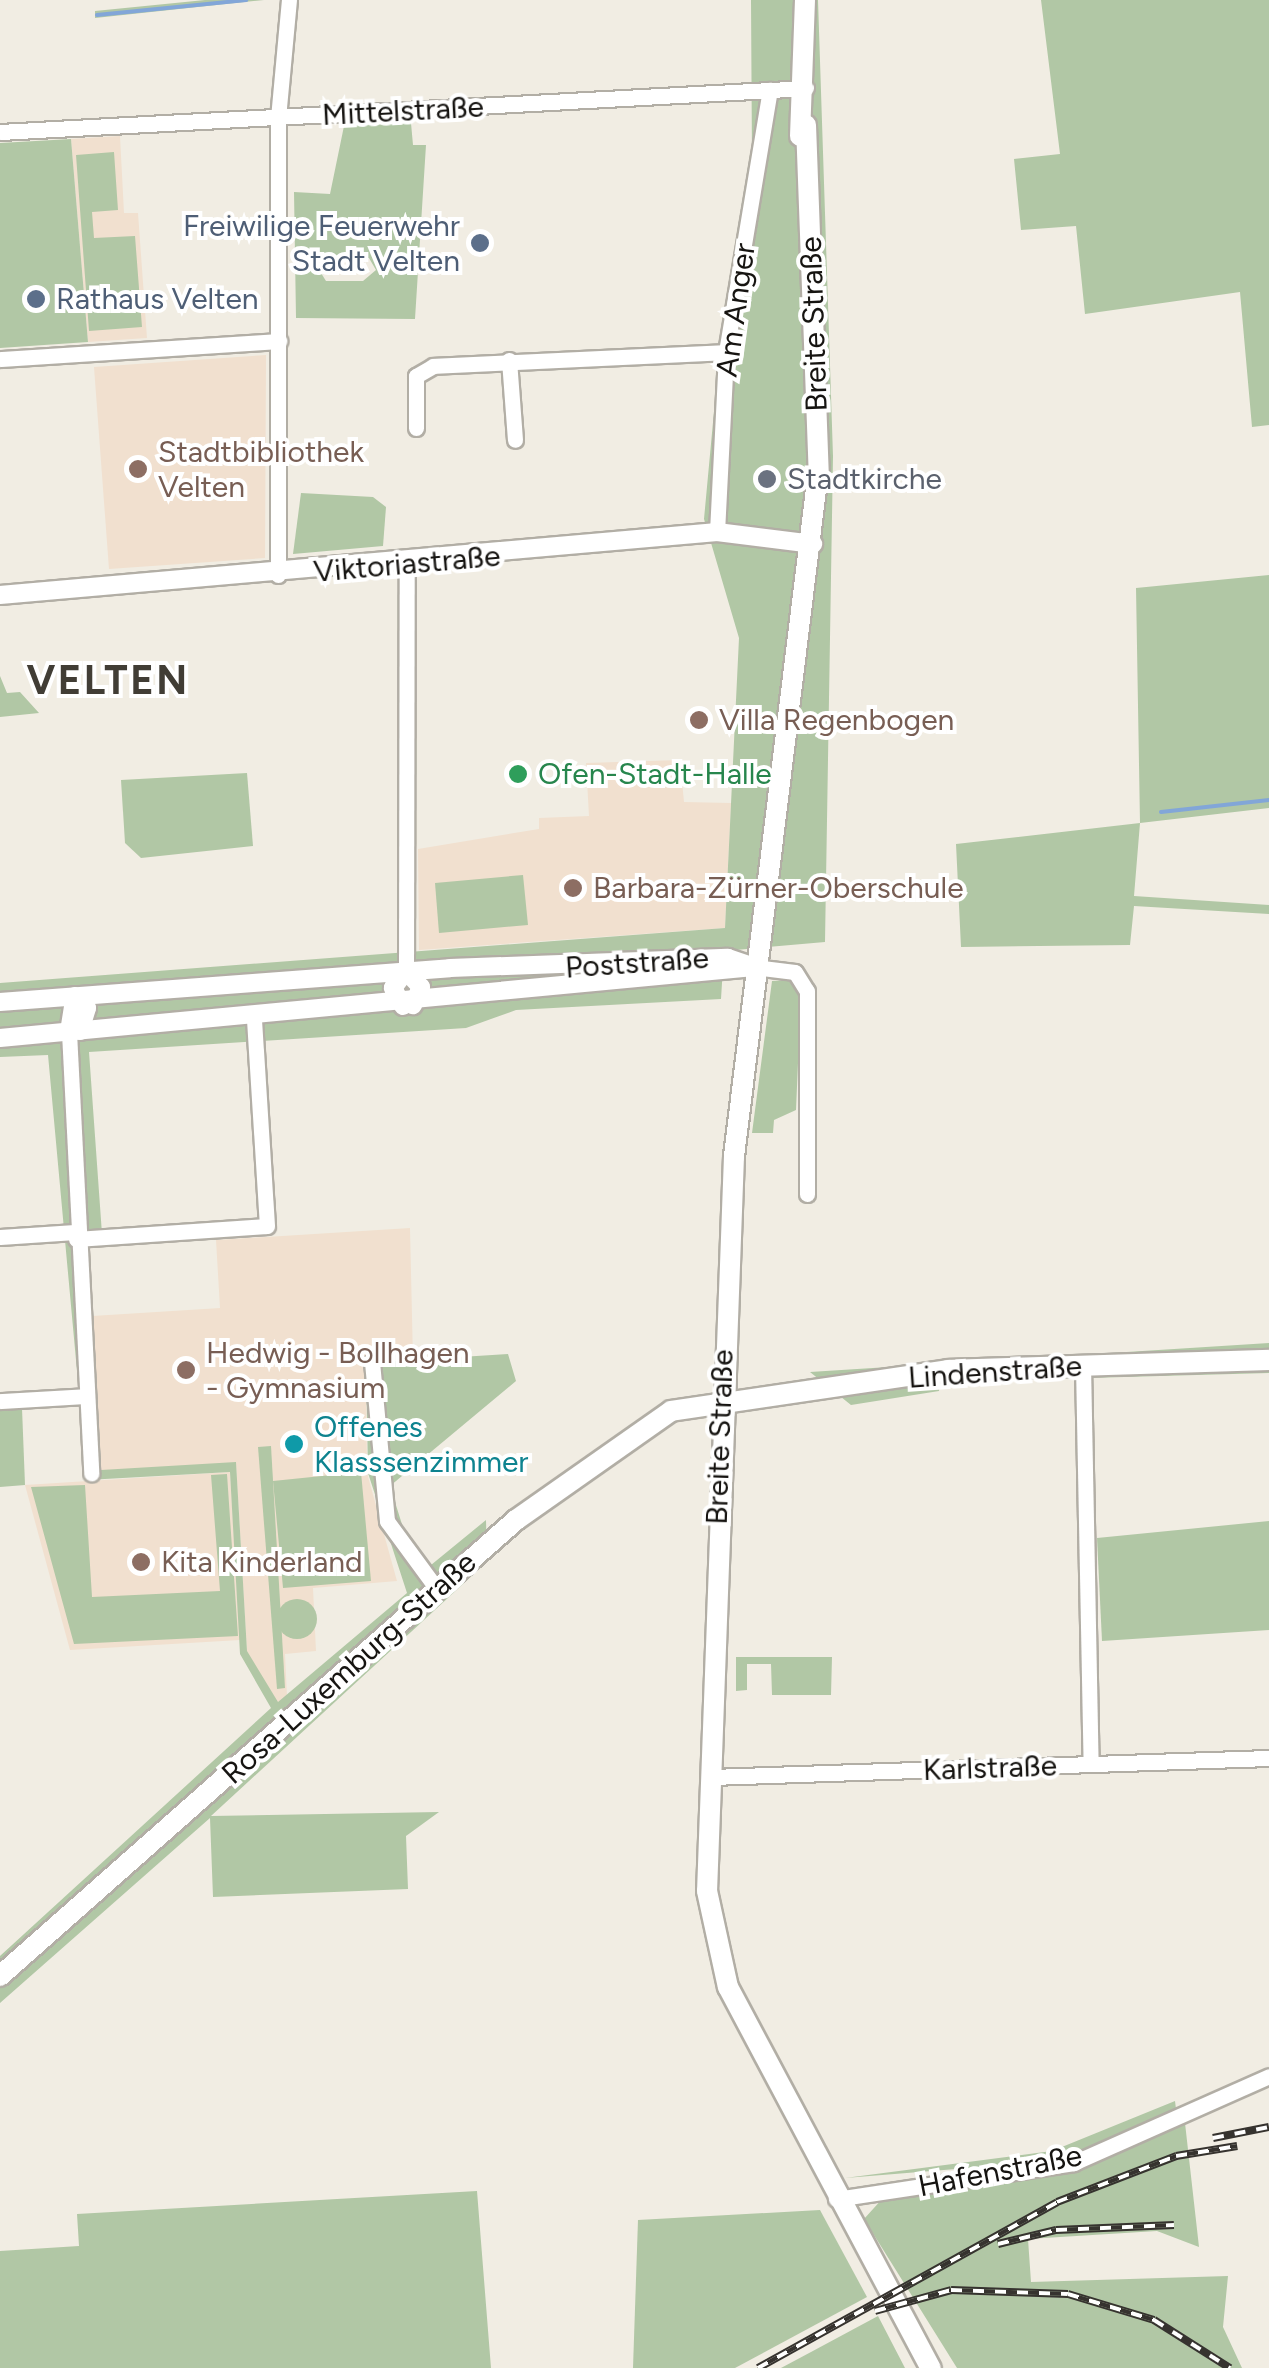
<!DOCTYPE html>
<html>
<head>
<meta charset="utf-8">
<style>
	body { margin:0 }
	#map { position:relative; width:1269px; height:2368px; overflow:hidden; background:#f1ede3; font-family:Figtree,sans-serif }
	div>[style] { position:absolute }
	.education>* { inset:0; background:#f1e0cf }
	.green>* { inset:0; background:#b1c7a5 }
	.round { border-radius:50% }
	.stream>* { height:4px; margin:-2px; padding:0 2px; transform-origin:2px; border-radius:2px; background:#82a6d8 }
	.roads { filter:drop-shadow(2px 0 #b2aea5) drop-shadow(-2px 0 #b2aea5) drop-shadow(0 2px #b2aea5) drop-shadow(0 -2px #b2aea5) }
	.minor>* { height:15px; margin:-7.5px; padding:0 7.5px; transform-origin:7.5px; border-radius:7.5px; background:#fff }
	.tertiary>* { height:18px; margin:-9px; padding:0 9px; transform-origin:9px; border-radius:9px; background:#fff }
	.secondary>* { height:20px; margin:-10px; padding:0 10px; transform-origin:10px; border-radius:10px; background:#fff }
	.rail>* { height:8px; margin-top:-4px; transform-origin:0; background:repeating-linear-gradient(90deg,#fff 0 11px,#36332f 0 22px); box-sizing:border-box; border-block:2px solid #36332f }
	.dots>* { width:28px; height:28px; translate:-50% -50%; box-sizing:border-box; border:5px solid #fff; border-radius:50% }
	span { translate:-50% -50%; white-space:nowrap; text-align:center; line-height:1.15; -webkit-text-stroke:8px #fff; paint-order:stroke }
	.street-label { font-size:30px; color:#161411 }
	.service-label { font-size:30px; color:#4e5e75 }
	.right { translate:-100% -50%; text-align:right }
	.left { translate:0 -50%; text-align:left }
	.education-label { font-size:30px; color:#785e54 }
	.worship-label { font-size:30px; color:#5b616d }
	.leisure-label { font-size:30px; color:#27864d }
	.culture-label { font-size:30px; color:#0d838f }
	.district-label { font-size:40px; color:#413d35; font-weight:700; letter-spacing:2.5px }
</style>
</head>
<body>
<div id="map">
	<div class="education">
		<i style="clip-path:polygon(120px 136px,124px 213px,138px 213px,147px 338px,88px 342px,71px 139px)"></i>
		<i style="clip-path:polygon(266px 355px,265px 558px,109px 569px,94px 367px)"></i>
		<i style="clip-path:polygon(680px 760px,684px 802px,731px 803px,725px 928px,419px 950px,418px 849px,539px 829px,539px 818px,589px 816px,586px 763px)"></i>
		<i style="clip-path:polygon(410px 1228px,413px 1360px,366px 1363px,367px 1473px,397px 1581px,313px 1588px,316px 1651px,285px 1654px,287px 1696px,278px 1703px,247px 1652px,236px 1463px,101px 1471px,92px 1316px,220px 1308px,216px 1240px)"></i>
		<i style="clip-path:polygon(230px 1472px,240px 1640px,70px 1650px,25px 1485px)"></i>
	</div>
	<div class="green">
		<i style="clip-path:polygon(205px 0,264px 0,95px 18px,95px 11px)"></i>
		<i style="clip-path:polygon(751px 0,818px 0,833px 456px,825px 942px,724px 951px,721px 999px,516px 1010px,466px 1028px,89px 1052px,102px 1234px,87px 1236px,101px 1470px,236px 1462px,247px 1651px,278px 1702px,407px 1593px,368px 1473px,366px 1363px,508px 1354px,516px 1381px,390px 1486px,405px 1534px,431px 1565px,486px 1520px,487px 1562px,211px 1816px,439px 1812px,406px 1836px,408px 1889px,213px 1897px,210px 1818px,0 2003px,0 1956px,271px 1708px,240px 1654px,230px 1472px,87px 1480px,48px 1055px,0 1057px,0 983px,725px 928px,739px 638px,704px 519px,720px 347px,752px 161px)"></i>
		<i style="clip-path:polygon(1041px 0,1269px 0,1269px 425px,1252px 427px,1240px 292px,1085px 314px,1076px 226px,1021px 230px,1014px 159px,1060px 154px)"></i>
		<i style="clip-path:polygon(evenodd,411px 123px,413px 145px,426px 145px,415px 319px,296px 318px,294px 192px,330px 194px,344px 126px,411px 123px,326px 257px,369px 258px,376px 270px,363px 281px,326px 281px,316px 265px,326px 257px)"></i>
		<i style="clip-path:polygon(71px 139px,88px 342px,0 348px,0 143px)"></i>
		<i style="clip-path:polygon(114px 152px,118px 210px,92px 212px,94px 238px,135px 236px,142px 327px,89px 331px,76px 155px)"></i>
		<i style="clip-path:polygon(301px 493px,373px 497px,386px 507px,383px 546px,293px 554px)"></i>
		<i style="clip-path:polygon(1269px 575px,1269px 808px,1140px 823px,1134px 896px,1269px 905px,1269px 914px,1134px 906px,1130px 945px,961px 947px,956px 844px,1140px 823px,1136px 588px)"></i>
		<i style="clip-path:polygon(0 676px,7px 693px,20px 692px,39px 713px,0 717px)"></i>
		<i style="clip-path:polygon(247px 773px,253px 846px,141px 858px,125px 843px,121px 780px)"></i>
		<i style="clip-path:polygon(523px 875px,528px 925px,439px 933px,435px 883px)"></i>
		<i style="clip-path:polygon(789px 980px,801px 993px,796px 1110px,774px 1120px,773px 1133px,752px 1133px,772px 981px)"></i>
		<i style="clip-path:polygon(1269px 1343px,1269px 1373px,940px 1382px,939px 1391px,851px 1405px,810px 1372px)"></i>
		<i style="clip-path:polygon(22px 1408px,25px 1485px,0 1487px,0 1410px)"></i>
		<i style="clip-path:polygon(271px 1446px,285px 1688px,277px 1689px,258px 1447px)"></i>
		<i style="clip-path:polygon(361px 1472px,371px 1581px,283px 1588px,273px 1481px)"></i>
		<i style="clip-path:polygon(227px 1474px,238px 1636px,74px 1644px,31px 1487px,85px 1485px,92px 1597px,220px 1591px,211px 1475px)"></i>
		<i style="clip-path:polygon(1269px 1521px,1269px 1630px,1102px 1641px,1097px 1538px)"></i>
		<i class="round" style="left:277px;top:1599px;width:40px;height:40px"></i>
		<i style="clip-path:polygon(736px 1657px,832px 1657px,831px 1695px,772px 1695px,771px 1664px,747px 1664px,747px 1690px,736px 1691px)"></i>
		<i style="clip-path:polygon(1175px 2101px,1176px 2109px,1056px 2161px,845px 2178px,1052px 2151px)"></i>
		<i style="clip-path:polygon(1185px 2123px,1199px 2247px,1157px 2231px,1028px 2239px,1031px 2282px,1228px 2276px,1223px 2327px,1242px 2368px,957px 2368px,864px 2219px,883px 2198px,1083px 2169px)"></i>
		<i style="clip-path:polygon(477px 2191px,491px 2368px,0 2368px,0 2251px,79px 2246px,77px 2214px)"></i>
		<i style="clip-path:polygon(820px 2210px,867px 2297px,735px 2368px,633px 2368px,638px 2220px)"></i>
		<i style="clip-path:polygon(878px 2316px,905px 2368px,781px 2368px,811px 2352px)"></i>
	</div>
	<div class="stream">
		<i style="left:97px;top:15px;width:150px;rotate:-5.7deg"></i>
		<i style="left:1161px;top:812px;width:109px;rotate:-6.3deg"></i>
	</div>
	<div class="roads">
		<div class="minor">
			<i style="left:0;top:132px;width:807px;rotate:-3.12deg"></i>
			<i style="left:0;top:359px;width:280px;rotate:-3.7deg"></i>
			<i style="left:509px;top:360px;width:80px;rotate:85.7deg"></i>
			<i style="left:416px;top:428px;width:52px;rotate:-90deg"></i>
			<i style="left:416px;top:376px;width:20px;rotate:-30deg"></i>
			<i style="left:433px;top:366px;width:293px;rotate:-2.7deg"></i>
			<i style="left:717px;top:532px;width:180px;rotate:-87.1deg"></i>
			<i style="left:726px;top:352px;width:266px;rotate:-80.5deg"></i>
			<i style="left:278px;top:575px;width:457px;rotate:-90deg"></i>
			<i style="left:278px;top:118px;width:119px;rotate:-84.7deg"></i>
			<i style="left:754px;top:967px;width:41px;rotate:7deg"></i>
			<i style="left:795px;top:972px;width:22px;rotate:58deg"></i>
			<i style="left:807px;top:991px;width:203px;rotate:90deg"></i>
			<i style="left:406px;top:971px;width:405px;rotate:-89.9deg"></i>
			<i style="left:69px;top:1032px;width:442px;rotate:87.1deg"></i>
			<i style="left:0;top:1237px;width:75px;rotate:-3.8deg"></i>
			<i style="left:76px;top:1239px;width:191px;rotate:-3.9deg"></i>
			<i style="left:267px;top:1226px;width:208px;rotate:-93.6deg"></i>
			<i style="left:372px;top:1362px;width:160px;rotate:84.6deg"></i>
			<i style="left:387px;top:1521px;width:84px;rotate:53.7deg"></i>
			<i style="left:1083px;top:1365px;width:399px;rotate:88.9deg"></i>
			<i style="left:0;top:1401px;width:86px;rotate:-3.3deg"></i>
			<i style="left:711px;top:1777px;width:558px;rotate:-1.95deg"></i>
			<i style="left:836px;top:2199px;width:240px;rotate:-8.6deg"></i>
			<i style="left:1073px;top:2163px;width:214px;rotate:-23.9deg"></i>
		</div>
		<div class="tertiary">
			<i style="left:0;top:595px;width:720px;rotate:-5.02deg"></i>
			<i style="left:717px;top:532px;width:97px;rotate:7.1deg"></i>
			<i style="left:0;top:1002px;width:451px;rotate:-4.3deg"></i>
			<i style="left:450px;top:968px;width:278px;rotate:-2.1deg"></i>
			<i style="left:728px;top:958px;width:28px;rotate:19deg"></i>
			<i style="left:403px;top:1006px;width:21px;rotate:-119deg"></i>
			<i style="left:393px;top:988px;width:21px;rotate:-53deg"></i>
			<i style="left:406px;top:971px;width:22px;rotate:47deg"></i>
			<i style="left:421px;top:987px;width:20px;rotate:114deg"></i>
			<i style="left:69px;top:1032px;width:36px;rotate:-81deg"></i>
			<i style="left:75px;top:996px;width:17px;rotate:45deg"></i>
			<i style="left:87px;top:1008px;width:24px;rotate:107deg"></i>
			<i style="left:0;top:1038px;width:757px;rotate:-5.38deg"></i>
		</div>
		<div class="secondary">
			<i style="left:806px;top:125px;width:358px;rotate:87.9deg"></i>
			<i style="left:800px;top:136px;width:136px;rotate:-87.9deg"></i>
			<i style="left:818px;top:473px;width:688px;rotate:97.01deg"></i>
			<i style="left:734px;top:1156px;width:735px;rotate:92.1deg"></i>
			<i style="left:707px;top:1891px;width:98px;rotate:77.7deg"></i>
			<i style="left:728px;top:1987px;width:432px;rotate:62deg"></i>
			<i style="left:0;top:1976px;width:689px;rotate:-41.47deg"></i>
			<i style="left:516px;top:1520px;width:189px;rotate:-35.1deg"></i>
			<i style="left:671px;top:1411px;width:280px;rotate:-8.4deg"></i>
			<i style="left:948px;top:1370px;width:321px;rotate:-1.8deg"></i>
		</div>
	</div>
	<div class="rail">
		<i style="left:1213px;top:2138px;width:57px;rotate:-11.1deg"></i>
		<i style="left:998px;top:2244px;width:60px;rotate:-13.6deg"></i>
		<i style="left:1056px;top:2230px;width:118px;rotate:-2.4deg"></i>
		<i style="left:875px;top:2311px;width:79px;rotate:-15.4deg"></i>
		<i style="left:951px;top:2290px;width:117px;rotate:2deg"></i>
		<i style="left:1068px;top:2294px;width:90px;rotate:16.8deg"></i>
		<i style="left:1154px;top:2320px;width:90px;rotate:32.3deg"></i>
		<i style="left:758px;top:2368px;width:342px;rotate:-29deg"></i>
		<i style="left:1057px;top:2202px;width:128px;rotate:-21.1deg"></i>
		<i style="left:1176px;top:2156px;width:62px;rotate:-9.3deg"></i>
	</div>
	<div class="dots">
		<i style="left:480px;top:243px;background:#5c6f8a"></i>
		<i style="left:36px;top:299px;background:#5c6f8a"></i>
		<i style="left:138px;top:469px;background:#8d6e63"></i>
		<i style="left:767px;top:479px;background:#6b7280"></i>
		<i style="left:699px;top:720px;background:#8d6e63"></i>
		<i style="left:518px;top:774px;background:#2e9e5b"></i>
		<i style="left:573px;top:888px;background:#8d6e63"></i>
		<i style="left:186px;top:1370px;background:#8d6e63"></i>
		<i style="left:294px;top:1444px;background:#0f9aa8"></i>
		<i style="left:141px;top:1562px;background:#8d6e63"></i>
	</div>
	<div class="street-label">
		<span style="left:403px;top:111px;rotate:-3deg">Mittelstraße</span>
		<span style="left:736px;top:310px;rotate:-82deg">Am Anger</span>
		<span style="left:814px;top:324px;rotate:-92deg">Breite Straße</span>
		<span style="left:407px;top:564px;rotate:-5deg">Viktoriastraße</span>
		<span style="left:637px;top:963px;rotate:-4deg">Poststraße</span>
		<span style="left:995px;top:1372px;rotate:-4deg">Lindenstraße</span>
		<span style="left:720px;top:1437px;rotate:-88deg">Breite Straße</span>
		<span style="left:349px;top:1668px;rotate:-42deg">Rosa-Luxemburg-Straße</span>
		<span style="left:990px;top:1768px;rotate:-2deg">Karlstraße</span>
		<span style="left:1000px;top:2171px;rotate:-11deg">Hafenstraße</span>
	</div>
	<div class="service-label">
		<span class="right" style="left:460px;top:243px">Freiwilige Feuerwehr<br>Stadt Velten</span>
		<span class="left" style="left:56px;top:299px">Rathaus Velten</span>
	</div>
	<div class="education-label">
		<span class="left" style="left:158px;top:469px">Stadtbibliothek<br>Velten</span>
		<span class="left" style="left:719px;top:720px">Villa Regenbogen</span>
		<span class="left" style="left:593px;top:888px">Barbara-Zürner-Oberschule</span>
		<span class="left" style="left:206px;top:1370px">Hedwig - Bollhagen<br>- Gymnasium</span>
		<span class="left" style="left:161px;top:1562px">Kita Kinderland</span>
	</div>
	<div class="worship-label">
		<span class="left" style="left:787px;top:479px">Stadtkirche</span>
	</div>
	<div class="leisure-label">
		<span class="left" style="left:538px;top:774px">Ofen-Stadt-Halle</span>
	</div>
	<div class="culture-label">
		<span class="left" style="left:314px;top:1444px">Offenes<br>Klasssenzimmer</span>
	</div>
	<div class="district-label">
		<span style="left:108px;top:680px">VELTEN</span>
	</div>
</div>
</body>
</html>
